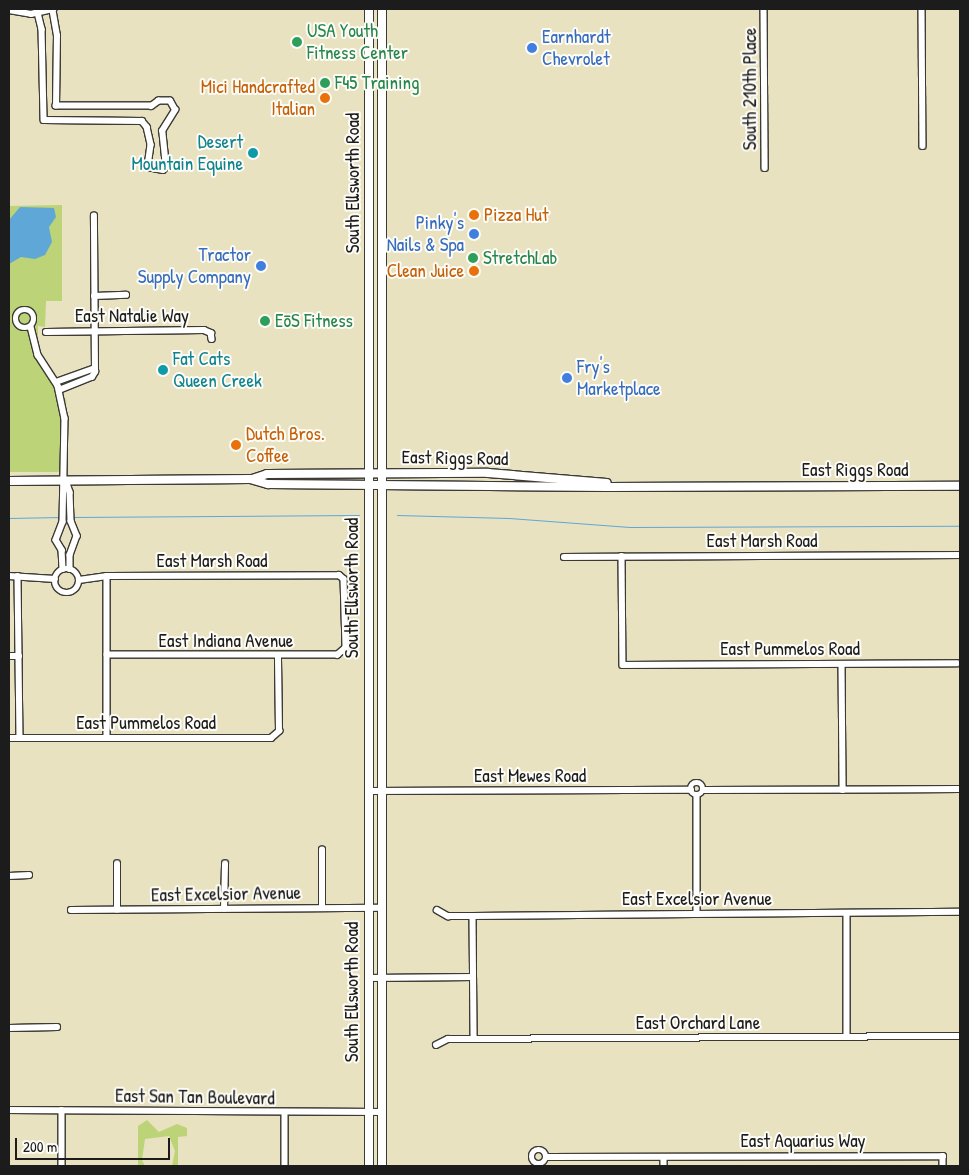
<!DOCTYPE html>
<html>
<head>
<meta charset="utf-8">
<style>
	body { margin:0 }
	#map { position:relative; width:969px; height:1175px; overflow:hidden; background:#e8e2c0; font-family:"Patrick Hand",sans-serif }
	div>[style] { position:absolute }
	.green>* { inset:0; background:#bdd377 }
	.water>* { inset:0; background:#5fa7d6 }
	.stream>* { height:1px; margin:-0.5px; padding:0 0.5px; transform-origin:0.5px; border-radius:0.5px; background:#5fa7d6 }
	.roads { filter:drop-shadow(1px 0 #3b3a35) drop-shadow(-1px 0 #3b3a35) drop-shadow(0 1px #3b3a35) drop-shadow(0 -1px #3b3a35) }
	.minor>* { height:5.5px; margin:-2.75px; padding:0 2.75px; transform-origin:2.75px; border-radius:2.75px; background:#fff }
	.minor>.ring { margin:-2.75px; padding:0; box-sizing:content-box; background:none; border:5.5px solid #fff; border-radius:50% }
	.major>* { height:8px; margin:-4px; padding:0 4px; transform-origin:4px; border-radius:4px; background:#fff }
	.dots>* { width:14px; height:14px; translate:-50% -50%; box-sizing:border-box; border:2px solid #fdfcf7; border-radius:50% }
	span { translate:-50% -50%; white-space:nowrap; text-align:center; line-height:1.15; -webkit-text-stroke:4px #fdfcf7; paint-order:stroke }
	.leisure-label { font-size:19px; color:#27864d }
	.left { translate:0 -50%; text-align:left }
	.shop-label { font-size:19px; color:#366cbe }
	.right { translate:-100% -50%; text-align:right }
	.food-label { font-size:19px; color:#c56008 }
	.street-label { font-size:19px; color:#1c1c1c }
	.culture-label { font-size:19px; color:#0d838f }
	.frame { position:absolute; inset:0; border:10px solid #1c1c1c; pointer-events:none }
	.scale { position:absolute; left:15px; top:1138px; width:155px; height:22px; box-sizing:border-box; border:2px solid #1c1c1c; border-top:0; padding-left:6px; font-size:15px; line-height:18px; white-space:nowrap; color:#1c1c1c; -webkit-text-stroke:4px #fdfcf7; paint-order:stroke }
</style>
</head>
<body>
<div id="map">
	<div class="green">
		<i style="clip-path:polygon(62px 205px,62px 301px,46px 301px,45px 327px,38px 326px,38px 339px,40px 351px,67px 402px,60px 404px,62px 468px,58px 472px,9px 472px,9px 206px)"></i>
		<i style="clip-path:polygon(147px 1120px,159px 1132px,177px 1124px,187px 1128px,187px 1136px,178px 1137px,178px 1166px,172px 1166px,175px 1151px,169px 1136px,145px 1139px,142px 1160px,145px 1166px,138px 1166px,138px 1126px)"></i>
	</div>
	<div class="water">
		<i style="clip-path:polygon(20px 207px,54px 208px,56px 217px,49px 227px,52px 242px,45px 255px,35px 259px,21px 257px,9px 264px,9px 220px)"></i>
	</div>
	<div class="stream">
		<i style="left:397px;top:515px;width:112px;rotate:1.5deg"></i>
		<i style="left:509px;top:518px;width:121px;rotate:4.3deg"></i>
		<i style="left:630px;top:527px;width:330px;rotate:-0.2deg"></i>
		<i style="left:72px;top:517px;width:287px;rotate:-0.4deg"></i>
		<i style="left:9px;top:518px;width:52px;rotate:-1.1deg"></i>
	</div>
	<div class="roads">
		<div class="minor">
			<i style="left:37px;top:9px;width:21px;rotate:76deg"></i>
			<i style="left:42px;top:29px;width:91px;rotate:88.7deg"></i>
			<i style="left:44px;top:120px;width:98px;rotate:0.6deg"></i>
			<i style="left:142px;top:121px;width:8px;rotate:50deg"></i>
			<i style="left:147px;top:127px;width:18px;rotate:77deg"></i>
			<i style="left:151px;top:145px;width:22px;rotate:98deg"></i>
			<i style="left:148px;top:167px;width:15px;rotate:11deg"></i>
			<i style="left:163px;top:170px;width:4px;rotate:-45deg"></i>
			<i style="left:166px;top:167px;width:36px;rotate:-96deg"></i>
			<i style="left:162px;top:131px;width:25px;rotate:-58deg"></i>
			<i style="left:175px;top:110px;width:10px;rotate:-119deg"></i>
			<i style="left:170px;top:101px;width:11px;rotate:180deg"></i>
			<i style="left:159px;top:101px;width:9px;rotate:144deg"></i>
			<i style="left:152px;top:106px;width:96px;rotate:180deg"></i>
			<i style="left:56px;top:106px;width:70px;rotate:-89.2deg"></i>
			<i style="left:57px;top:36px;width:27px;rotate:-100deg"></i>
			<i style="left:764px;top:9px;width:159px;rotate:89.6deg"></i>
			<i style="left:922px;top:9px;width:137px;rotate:89.6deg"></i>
			<i style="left:9px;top:10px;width:22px;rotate:10deg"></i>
			<i style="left:31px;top:14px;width:23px;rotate:-13deg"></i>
			<i style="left:94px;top:296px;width:32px;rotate:-2deg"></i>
			<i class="ring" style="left:16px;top:310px;width:12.5px;height:12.5px"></i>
			<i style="left:31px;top:327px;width:29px;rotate:76deg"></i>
			<i style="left:38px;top:355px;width:37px;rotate:57deg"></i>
			<i style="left:58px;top:386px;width:33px;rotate:78deg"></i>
			<i style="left:65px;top:418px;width:104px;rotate:91.1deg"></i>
			<i style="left:63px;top:522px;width:19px;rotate:111deg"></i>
			<i style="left:56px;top:540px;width:12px;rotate:59deg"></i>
			<i style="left:62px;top:550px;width:19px;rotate:87deg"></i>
			<i style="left:46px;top:332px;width:158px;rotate:-0.7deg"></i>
			<i style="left:204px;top:330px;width:8px;rotate:23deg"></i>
			<i style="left:211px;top:333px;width:6px;rotate:81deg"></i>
			<i style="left:56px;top:382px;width:41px;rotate:-19.7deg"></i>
			<i style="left:59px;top:390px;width:35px;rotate:-22deg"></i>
			<i style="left:92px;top:377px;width:6px;rotate:-59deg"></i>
			<i style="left:95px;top:372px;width:156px;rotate:-90.4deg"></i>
			<i style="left:66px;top:480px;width:13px;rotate:72deg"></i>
			<i style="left:70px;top:492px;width:29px;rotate:88deg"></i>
			<i style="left:71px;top:521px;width:16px;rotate:68deg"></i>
			<i style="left:77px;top:536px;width:20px;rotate:110deg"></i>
			<i style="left:70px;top:555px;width:14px;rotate:90deg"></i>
			<i style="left:622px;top:556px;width:109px;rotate:89.5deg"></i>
			<i style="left:623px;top:665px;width:334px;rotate:-0.3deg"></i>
			<i style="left:564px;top:557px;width:396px;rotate:-0.3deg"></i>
			<i class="ring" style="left:55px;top:569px;width:18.5px;height:18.5px"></i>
			<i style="left:9px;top:576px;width:46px;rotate:3.7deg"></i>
			<i style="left:18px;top:576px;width:162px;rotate:89.3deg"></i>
			<i style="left:107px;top:576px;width:162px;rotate:90deg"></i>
			<i style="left:79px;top:580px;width:28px;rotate:-8deg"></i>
			<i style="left:107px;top:576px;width:232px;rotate:-0.2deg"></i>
			<i style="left:339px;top:575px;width:6px;rotate:39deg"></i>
			<i style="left:344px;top:579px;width:69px;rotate:88.3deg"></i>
			<i style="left:346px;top:648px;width:11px;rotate:139deg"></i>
			<i style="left:338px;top:655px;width:231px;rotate:180deg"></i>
			<i style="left:9px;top:656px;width:10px"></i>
			<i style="left:842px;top:664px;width:126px;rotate:89.5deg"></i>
			<i style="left:9px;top:738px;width:262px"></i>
			<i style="left:271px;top:738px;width:11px;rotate:-41deg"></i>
			<i style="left:279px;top:731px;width:75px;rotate:-90.8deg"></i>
			<i class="ring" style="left:691px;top:783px;width:6.5px;height:6.5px"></i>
			<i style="left:703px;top:790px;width:257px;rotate:-0.2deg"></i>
			<i style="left:369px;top:791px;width:322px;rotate:-0.2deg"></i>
			<i style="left:697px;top:796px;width:118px;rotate:90deg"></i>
			<i style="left:9px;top:876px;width:20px;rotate:-3deg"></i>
			<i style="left:322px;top:908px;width:58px;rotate:-90deg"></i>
			<i style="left:224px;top:909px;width:45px;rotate:-88.7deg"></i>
			<i style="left:71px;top:910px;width:311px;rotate:-0.4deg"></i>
			<i style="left:117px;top:910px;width:46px;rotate:-90deg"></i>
			<i style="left:437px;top:910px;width:13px;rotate:29deg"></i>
			<i style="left:448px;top:916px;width:25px"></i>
			<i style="left:473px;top:916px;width:487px;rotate:-0.5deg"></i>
			<i style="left:847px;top:913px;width:124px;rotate:90deg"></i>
			<i style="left:473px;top:916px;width:123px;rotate:89.5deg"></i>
			<i style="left:369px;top:978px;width:104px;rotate:-0.6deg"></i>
			<i style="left:9px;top:1028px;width:48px;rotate:-1.2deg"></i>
			<i style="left:436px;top:1045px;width:13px;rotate:-27deg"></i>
			<i style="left:448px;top:1039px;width:512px;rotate:-0.34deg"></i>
			<i style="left:9px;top:1110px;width:372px;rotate:0.3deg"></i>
			<i style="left:62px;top:1110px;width:56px;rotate:90deg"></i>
			<i style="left:285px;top:1113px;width:53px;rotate:90deg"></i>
			<i class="ring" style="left:532px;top:1150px;width:8.5px;height:8.5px"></i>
			<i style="left:546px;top:1157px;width:397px;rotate:-0.1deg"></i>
			<i style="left:943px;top:1156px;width:10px;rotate:90deg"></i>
			<i style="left:664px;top:1157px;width:9px;rotate:90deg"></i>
		</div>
		<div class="major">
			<i style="left:252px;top:479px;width:16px;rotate:-18deg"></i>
			<i style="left:267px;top:474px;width:221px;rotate:-0.3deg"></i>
			<i style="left:488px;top:473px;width:119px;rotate:4.8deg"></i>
			<i style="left:9px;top:481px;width:241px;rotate:-0.5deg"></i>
			<i style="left:250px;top:479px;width:19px;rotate:16deg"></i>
			<i style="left:268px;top:484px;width:339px;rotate:0.5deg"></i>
			<i style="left:607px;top:487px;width:353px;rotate:-0.2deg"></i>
			<i style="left:369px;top:1166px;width:1157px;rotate:-90deg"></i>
			<i style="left:382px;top:1166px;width:1157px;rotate:-90deg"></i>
		</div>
	</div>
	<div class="dots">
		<i style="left:297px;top:42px;background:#2e9e5b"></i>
		<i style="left:532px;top:48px;background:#3f7fe0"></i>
		<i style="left:325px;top:83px;background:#2e9e5b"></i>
		<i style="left:325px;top:98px;background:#e8710a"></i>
		<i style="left:253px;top:153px;background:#0f9aa8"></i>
		<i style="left:474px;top:215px;background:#e8710a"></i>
		<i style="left:474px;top:234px;background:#3f7fe0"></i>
		<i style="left:473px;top:258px;background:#2e9e5b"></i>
		<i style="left:261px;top:266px;background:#3f7fe0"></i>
		<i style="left:474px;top:271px;background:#e8710a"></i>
		<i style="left:265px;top:321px;background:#2e9e5b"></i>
		<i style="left:163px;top:370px;background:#0f9aa8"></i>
		<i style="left:567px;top:378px;background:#3f7fe0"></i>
		<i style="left:236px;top:445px;background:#e8710a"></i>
	</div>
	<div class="leisure-label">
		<span class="left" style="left:307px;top:42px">USA Youth<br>Fitness Center</span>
		<span class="left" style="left:335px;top:83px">F45 Training</span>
		<span class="left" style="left:483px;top:258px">StretchLab</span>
		<span class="left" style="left:275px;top:321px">EōS Fitness</span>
	</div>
	<div class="shop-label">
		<span class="left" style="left:542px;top:48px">Earnhardt<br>Chevrolet</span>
		<span class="right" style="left:464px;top:234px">Pinky's<br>Nails &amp; Spa</span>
		<span class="right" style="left:251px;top:266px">Tractor<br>Supply Company</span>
		<span class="left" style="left:577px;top:378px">Fry's<br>Marketplace</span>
	</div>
	<div class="food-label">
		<span class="right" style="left:315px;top:98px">Mici Handcrafted<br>Italian</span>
		<span class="left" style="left:484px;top:215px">Pizza Hut</span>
		<span class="right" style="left:464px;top:271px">Clean Juice</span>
		<span class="left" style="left:246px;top:445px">Dutch Bros.<br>Coffee</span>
	</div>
	<div class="street-label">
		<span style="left:750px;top:89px;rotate:-90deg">South 210th Place</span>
		<span style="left:353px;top:183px;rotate:-90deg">South Ellsworth Road</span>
		<span style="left:132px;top:316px">East Natalie Way</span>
		<span style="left:455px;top:458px;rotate:1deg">East Riggs Road</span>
		<span style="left:855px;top:470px">East Riggs Road</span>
		<span style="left:762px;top:541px">East Marsh Road</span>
		<span style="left:212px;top:561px">East Marsh Road</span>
		<span style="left:352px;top:588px;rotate:-90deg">South Ellsworth Road</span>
		<span style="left:226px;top:641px">East Indiana Avenue</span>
		<span style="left:790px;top:649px">East Pummelos Road</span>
		<span style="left:146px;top:723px">East Pummelos Road</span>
		<span style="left:530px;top:776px">East Mewes Road</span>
		<span style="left:226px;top:894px;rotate:-1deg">East Excelsior Avenue</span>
		<span style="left:697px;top:899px">East Excelsior Avenue</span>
		<span style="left:352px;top:992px;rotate:-90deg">South Ellsworth Road</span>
		<span style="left:698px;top:1023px">East Orchard Lane</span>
		<span style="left:195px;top:1097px;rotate:1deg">East San Tan Boulevard</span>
		<span style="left:803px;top:1141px">East Aquarius Way</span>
	</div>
	<div class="culture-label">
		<span class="right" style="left:243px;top:153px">Desert<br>Mountain Equine</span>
		<span class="left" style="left:173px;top:370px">Fat Cats<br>Queen Creek</span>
	</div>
	<div class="frame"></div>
	<div class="scale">200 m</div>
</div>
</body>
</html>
